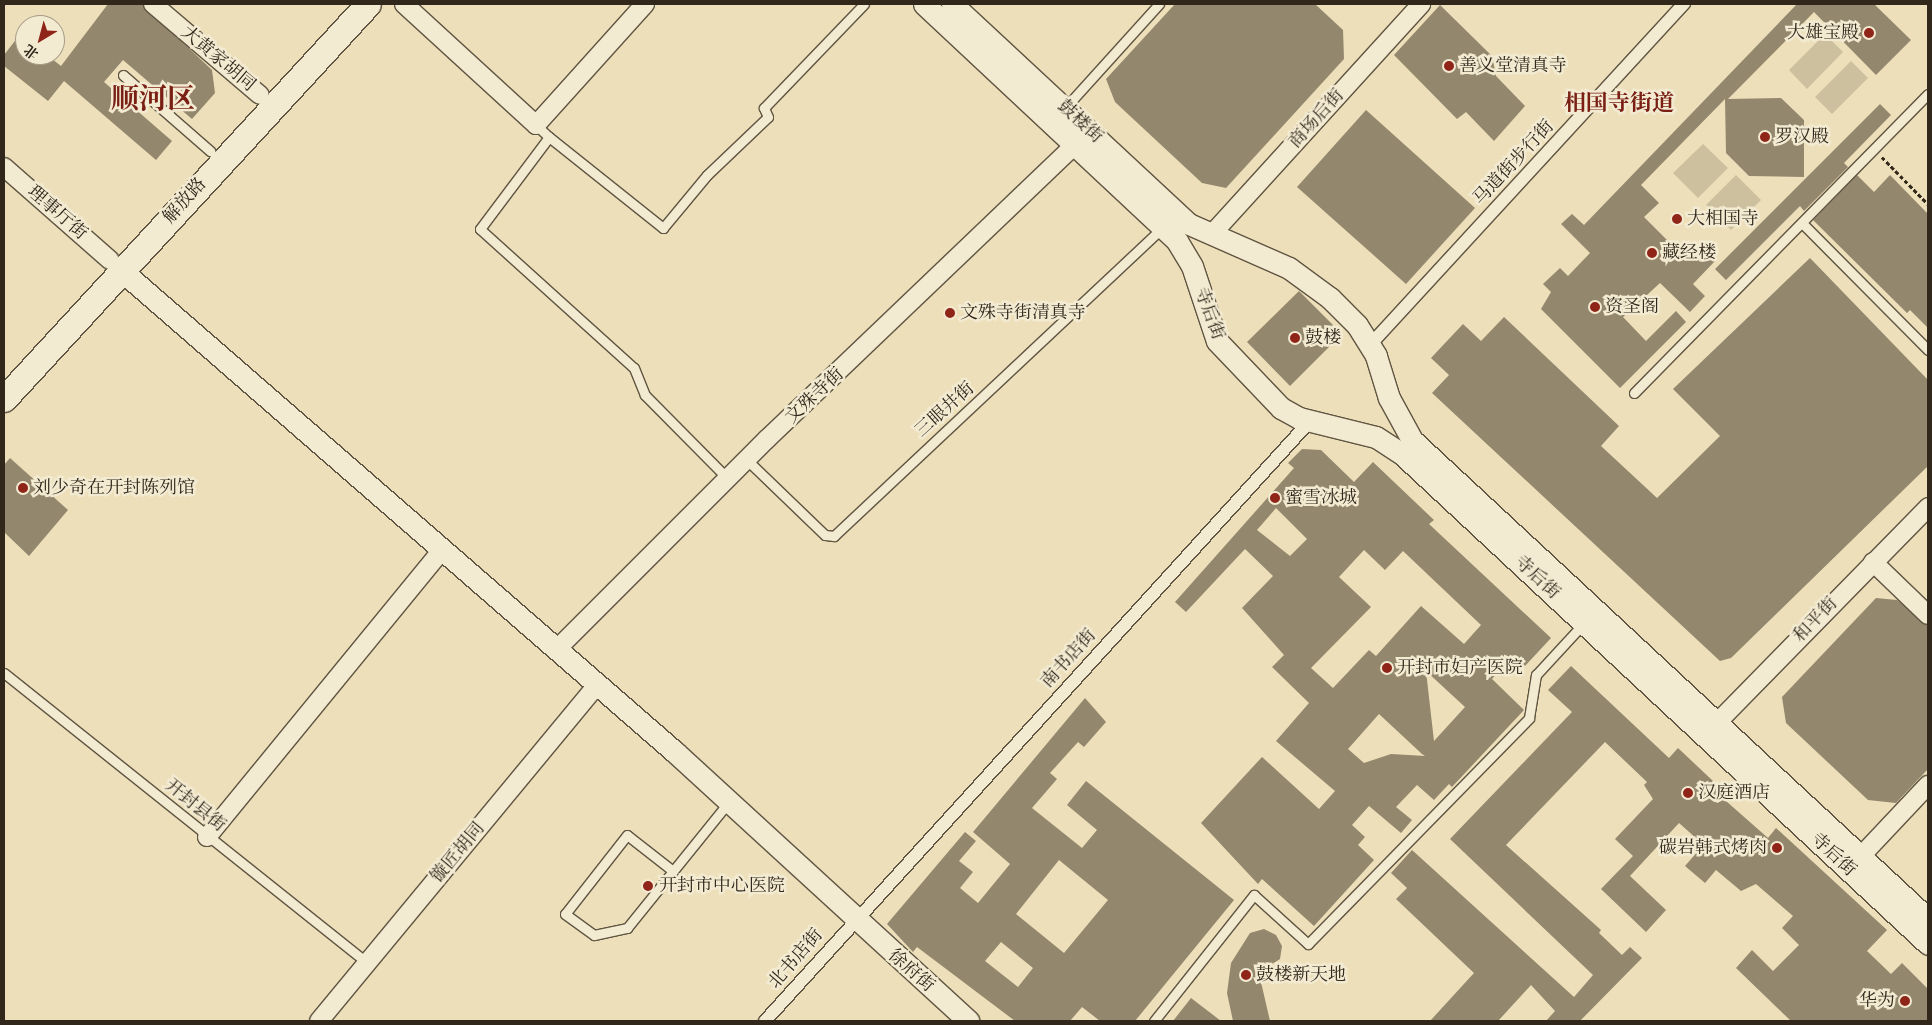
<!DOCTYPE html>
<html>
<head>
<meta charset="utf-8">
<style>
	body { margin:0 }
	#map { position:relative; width:1932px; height:1025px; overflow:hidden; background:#ecdfb9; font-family:Cardo,"Noto Serif SC",serif }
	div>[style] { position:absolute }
	.green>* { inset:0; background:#ccc09e }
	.building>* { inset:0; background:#93876d }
	.path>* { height:2.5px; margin-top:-1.25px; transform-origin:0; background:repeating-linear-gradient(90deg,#32271b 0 4px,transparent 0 6.5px) }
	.roads { filter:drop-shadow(1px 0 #605542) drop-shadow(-1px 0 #605542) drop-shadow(0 1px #605542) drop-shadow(0 -1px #605542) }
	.service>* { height:9px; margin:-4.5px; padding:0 4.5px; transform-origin:4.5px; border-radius:4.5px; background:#f3ead2 }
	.pedestrian>* { height:12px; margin:-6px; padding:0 6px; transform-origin:6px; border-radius:6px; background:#f3ead2 }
	.minor>* { height:18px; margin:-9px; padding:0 9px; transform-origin:9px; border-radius:9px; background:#f3ead2 }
	.tertiary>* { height:21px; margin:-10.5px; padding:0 10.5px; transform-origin:10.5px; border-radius:10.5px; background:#f3ead2 }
	.secondary>* { height:25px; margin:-12.5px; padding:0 12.5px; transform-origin:12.5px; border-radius:12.5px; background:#f3ead2 }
	.dots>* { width:14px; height:14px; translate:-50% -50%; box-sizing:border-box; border:2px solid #f3ead2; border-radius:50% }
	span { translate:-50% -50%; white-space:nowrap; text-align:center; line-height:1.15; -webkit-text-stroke:5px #f3ead2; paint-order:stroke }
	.poi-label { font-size:18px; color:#32271b }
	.right { translate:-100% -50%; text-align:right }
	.left { translate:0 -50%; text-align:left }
	.street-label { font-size:18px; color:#32271b }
	.district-label { font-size:22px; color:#7a1f14; font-weight:700 }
	.town-label { font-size:28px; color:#7a1f14; font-weight:700 }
	.frame { position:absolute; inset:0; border:5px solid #32271b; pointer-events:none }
	.north { position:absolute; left:15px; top:15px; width:50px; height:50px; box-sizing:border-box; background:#f3ead2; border:1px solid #a69c89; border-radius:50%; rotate:217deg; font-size:14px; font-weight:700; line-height:20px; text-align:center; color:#32271b }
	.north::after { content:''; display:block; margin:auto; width:18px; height:22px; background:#8f2418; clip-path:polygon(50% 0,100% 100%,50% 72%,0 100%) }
</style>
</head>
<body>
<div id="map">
	<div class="green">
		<i style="clip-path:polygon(1825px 34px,1843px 52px,1807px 89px,1789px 70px)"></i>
		<i style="clip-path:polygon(1851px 61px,1868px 78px,1832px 114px,1815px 97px)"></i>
		<i style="clip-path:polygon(1703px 144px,1728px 168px,1698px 198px,1673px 173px)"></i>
		<i style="clip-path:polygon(1736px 175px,1761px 200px,1731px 230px,1706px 205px)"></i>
	</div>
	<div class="building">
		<i style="clip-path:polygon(108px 4px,142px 4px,212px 70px,215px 93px,192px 119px,123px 60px,104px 82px,172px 141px,156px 160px,64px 81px,48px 101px,4px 66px,4px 55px,25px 28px,25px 55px,47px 55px,61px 66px)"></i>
		<i style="clip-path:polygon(1175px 4px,1315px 4px,1343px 30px,1344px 59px,1226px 188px,1202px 183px,1115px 102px,1106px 79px)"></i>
		<i style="clip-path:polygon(1797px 4px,1874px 4px,1911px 40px,1876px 75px,1814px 12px,1728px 99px,1781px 98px,1804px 120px,1804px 177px,1749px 176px,1726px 153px,1725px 99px,1641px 185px,1659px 203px,1644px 217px,1686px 259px,1701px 244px,1716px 260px,1693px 284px,1705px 296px,1690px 312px,1660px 283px,1623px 317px,1646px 341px,1676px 311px,1686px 322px,1620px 388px,1541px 309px,1551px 292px,1543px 284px,1560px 268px,1568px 276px,1590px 253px,1561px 224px,1572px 214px,1584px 225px)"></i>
		<i style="clip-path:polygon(1440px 5px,1492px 56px,1496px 76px,1525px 106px,1494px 141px,1466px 112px,1457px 119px,1394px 55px)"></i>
		<i style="clip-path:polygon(1880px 104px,1891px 115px,1844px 163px,1848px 167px,1804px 211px,1800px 206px,1726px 280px,1715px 269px)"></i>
		<i style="clip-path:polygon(1366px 110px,1475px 208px,1406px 284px,1297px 187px)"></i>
		<i style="clip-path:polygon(1857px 175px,1874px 192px,1890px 175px,1928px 214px,1928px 328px,1910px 310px,1907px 313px,1813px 220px)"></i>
		<i style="clip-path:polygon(1810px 258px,1928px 380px,1928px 466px,1731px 658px,1720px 661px,1432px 393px,1449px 375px,1431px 358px,1463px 324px,1481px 341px,1504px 317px,1619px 426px,1601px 446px,1657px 498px,1720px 436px,1673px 389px)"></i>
		<i style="clip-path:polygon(1299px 291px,1342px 334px,1290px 386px,1247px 342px)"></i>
		<i style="clip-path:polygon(evenodd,1302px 449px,1321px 450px,1354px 482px,1373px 462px,1434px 520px,1429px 524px,1551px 638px,1525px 666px,1513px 655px,1492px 679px,1524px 710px,1452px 787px,1449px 784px,1434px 800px,1417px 785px,1396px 807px,1412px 820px,1401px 833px,1369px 806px,1352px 825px,1365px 837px,1358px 845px,1374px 860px,1314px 926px,1262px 879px,1258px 884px,1201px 823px,1262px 757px,1319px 809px,1335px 791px,1276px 741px,1309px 703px,1272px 667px,1284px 655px,1242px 608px,1273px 576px,1245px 549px,1186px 612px,1175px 602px,1294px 468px,1288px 463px,1302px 449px,1276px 508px,1307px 539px,1290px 556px,1257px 530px,1276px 508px,1302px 449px,1364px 550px,1385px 570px,1403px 551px,1481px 625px,1464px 644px,1421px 606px,1376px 656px,1369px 650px,1333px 688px,1311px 668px,1371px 607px,1339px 577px,1364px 550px,1302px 449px,1426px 671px,1465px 707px,1434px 741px,1426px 671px,1302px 449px,1379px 714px,1422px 754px,1425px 756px,1391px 754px,1364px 763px,1348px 749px,1379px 714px)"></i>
		<i style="clip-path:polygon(10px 458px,68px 510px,29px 556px,4px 532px,4px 465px)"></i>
		<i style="clip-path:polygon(1876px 598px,1897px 600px,1928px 625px,1928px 769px,1896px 803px,1868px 800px,1786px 723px,1782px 697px)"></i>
		<i style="clip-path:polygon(1571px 666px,1669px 758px,1678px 748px,1730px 797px,1726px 801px,1768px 838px,1776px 828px,1887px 930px,1867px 951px,1891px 974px,1902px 963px,1928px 989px,1928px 1021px,1791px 1021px,1736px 968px,1752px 950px,1773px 971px,1799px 945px,1782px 928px,1793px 916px,1756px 884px,1741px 891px,1716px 870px,1705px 883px,1685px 866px,1699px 850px,1693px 844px,1697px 839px,1679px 823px,1630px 876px,1666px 910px,1646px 932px,1601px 889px,1633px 856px,1615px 839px,1653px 799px,1644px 785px,1647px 782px,1605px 742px,1506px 845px,1601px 930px,1599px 933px,1622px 955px,1630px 947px,1642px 958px,1580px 1021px,1546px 1021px,1555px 1011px,1531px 985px,1498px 1021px,1430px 1021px,1474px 973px,1396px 899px,1407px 888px,1391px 873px,1412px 850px,1574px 997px,1593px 975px,1450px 839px,1572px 712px,1548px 690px)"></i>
		<i style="clip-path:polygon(evenodd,1085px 698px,1106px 722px,1084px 747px,1078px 742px,1050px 773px,1057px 779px,1032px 808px,1082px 848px,1097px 830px,1067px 805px,1086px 781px,1234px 900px,1135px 1021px,1100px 1021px,1082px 1007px,1070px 1021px,1015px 1021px,917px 947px,913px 952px,887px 924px,965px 832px,976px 841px,959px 861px,973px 872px,960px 888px,978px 903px,1010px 864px,973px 832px,1085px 698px,1059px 860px,1108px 900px,1064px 953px,1016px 914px,1059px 860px,1085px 698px,1001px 942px,1033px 968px,1018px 987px,985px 961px,1001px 942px)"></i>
		<i style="clip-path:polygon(1264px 929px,1276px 935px,1282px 946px,1280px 959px,1264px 969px,1261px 982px,1270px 1021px,1233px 1021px,1227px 993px,1231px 963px,1250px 933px)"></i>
		<i style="clip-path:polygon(1191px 998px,1221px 1021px,1173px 1021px)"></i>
	</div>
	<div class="path">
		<i style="left:1882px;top:157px;width:66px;rotate:45.6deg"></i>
	</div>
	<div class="roads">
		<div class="service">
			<i style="left:123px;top:75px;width:116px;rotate:41.1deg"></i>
			<i style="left:1065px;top:108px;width:140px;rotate:-47.9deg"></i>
			<i style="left:536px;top:125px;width:18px;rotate:43deg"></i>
			<i style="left:549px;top:137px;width:115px;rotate:126.9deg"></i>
			<i style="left:480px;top:229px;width:207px;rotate:42.1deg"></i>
			<i style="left:634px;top:368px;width:29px;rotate:68deg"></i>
			<i style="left:645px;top:395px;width:118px;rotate:45.3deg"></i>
			<i style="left:549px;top:137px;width:146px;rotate:38.6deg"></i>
			<i style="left:663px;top:228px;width:69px;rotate:-50.3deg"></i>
			<i style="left:707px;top:175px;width:84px;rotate:-43.6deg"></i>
			<i style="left:768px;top:117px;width:10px;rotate:-114deg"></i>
			<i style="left:764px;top:108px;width:144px;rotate:-46.1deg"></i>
			<i style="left:1802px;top:223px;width:179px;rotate:45.2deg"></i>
			<i style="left:1634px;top:393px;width:419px;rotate:-45.5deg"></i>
			<i style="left:747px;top:460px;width:108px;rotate:43.9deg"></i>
			<i style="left:825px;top:535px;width:9px;rotate:6deg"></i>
			<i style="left:834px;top:536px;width:451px;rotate:-43.2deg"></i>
			<i style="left:4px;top:673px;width:465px;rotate:38.6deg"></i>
			<i style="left:673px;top:871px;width:58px;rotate:-142deg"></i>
			<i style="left:627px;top:835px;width:100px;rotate:128.1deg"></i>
			<i style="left:565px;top:914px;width:36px;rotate:36deg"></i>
			<i style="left:594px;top:935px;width:34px;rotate:-12deg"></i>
			<i style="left:627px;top:928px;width:161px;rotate:-51.1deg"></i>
			<i style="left:1154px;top:1021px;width:161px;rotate:-51.6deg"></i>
			<i style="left:1254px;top:895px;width:73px;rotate:42.2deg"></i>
			<i style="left:1308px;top:944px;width:316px;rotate:-45.6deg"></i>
			<i style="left:1529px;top:718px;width:44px;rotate:-80.8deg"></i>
			<i style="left:1536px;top:675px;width:69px;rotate:-47.3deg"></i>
		</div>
		<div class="pedestrian">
			<i style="left:1370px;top:345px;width:464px;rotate:-47.4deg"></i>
			<i style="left:765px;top:1021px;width:811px;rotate:-47.75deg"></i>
		</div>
		<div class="minor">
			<i style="left:153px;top:4px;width:140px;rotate:40.4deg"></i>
			<i style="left:404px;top:4px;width:179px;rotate:42.5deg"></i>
			<i style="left:536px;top:125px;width:163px;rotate:-48deg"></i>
			<i style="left:4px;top:167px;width:141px;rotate:41.3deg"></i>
			<i style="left:1212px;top:234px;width:311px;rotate:-47.7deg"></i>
			<i style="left:1873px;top:562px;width:76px;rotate:43.9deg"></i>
			<i style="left:556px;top:650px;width:298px;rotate:-45deg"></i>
			<i style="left:767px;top:439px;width:426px;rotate:-43.7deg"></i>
			<i style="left:1708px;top:732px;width:315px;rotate:-45.6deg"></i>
			<i style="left:207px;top:837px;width:370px;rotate:-50.7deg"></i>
			<i style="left:1861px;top:856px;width:98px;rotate:-46.7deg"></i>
			<i style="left:319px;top:1021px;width:436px;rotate:-50.4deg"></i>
		</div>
		<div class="tertiary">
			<i style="left:924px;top:4px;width:347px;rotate:43.1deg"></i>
			<i style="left:1177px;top:241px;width:29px;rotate:59deg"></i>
			<i style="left:1192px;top:266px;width:79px;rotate:71.6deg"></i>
			<i style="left:1217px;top:341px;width:93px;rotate:46.3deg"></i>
			<i style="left:1281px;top:408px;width:21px;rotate:29deg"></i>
			<i style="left:1299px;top:418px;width:79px;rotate:13.9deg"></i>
			<i style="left:1376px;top:437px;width:30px;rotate:33deg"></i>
			<i style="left:1401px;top:453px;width:720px;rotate:42.97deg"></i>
			<i style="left:952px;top:4px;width:323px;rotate:42.9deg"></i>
			<i style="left:1189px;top:224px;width:109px;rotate:23.7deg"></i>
			<i style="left:1289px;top:268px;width:51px;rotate:36.2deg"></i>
			<i style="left:1330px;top:298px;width:38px;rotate:45deg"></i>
			<i style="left:1357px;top:325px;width:36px;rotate:58deg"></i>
			<i style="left:1376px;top:356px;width:44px;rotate:72.8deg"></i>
			<i style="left:1389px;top:398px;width:48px;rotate:61.3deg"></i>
			<i style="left:1412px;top:440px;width:704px;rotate:42.87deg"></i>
			<i style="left:122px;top:271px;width:733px;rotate:41.02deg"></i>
			<i style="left:675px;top:752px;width:398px;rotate:42.5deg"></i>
		</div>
		<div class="secondary">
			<i style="left:4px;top:399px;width:537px;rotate:-47.34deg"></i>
		</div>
	</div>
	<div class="dots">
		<i style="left:1869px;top:33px;background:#8f2418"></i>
		<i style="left:1449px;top:66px;background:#8f2418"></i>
		<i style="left:1765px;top:137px;background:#8f2418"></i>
		<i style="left:1677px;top:219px;background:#8f2418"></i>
		<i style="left:1652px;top:253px;background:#8f2418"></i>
		<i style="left:1595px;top:307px;background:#8f2418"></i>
		<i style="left:950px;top:313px;background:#8f2418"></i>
		<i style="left:1295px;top:338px;background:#8f2418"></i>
		<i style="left:23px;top:488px;background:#8f2418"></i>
		<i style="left:1275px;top:498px;background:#8f2418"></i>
		<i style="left:1387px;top:668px;background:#8f2418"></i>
		<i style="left:1688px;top:793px;background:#8f2418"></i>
		<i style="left:1777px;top:848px;background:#8f2418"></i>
		<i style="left:648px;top:886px;background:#8f2418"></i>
		<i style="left:1246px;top:975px;background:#8f2418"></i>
		<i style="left:1905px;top:1001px;background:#8f2418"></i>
	</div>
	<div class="poi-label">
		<span class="right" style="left:1859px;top:33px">大雄宝殿</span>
		<span class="left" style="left:1459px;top:66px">善义堂清真寺</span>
		<span class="left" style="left:1775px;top:137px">罗汉殿</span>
		<span class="left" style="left:1687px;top:219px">大相国寺</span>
		<span class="left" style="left:1662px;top:253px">藏经楼</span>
		<span class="left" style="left:1605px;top:307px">资圣阁</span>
		<span class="left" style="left:960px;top:313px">文殊寺街清真寺</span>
		<span class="left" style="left:1305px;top:338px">鼓楼</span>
		<span class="left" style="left:33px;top:488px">刘少奇在开封陈列馆</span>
		<span class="left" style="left:1285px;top:498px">蜜雪冰城</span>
		<span class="left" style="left:1397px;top:668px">开封市妇产医院</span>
		<span class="left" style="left:1698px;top:793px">汉庭酒店</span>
		<span class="right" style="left:1767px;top:848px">碳岩韩式烤肉</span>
		<span class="left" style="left:659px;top:886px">开封市中心医院</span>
		<span class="left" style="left:1256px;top:975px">鼓楼新天地</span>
		<span class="right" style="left:1895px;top:1001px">华为</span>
	</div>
	<div class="street-label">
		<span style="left:218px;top:59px;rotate:40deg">大黄家胡同</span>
		<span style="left:1317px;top:119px;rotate:-48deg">商场后街</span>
		<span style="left:1080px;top:122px;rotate:43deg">鼓楼街</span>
		<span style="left:1514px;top:163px;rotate:-47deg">马道街步行街</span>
		<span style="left:185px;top:201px;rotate:-48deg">解放路</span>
		<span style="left:57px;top:213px;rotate:41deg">理事厅街</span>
		<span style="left:1209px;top:314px;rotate:70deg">寺后街</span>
		<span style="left:815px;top:396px;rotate:-43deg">文殊寺街</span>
		<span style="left:945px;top:410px;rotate:-42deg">三眼井街</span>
		<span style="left:1537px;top:578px;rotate:43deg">寺后街</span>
		<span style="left:1816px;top:620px;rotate:-46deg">和平街</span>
		<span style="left:1069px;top:659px;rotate:-48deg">南书店街</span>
		<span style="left:195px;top:806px;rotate:39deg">开封县街</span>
		<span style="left:458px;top:853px;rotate:-50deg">镟匠胡同</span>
		<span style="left:1833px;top:855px;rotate:43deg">寺后街</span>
		<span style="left:796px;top:959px;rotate:-49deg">北书店街</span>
		<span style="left:911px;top:971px;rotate:41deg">徐府街</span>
	</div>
	<div class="district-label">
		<span style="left:1619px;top:104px">相国寺街道</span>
	</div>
	<div class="town-label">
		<span style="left:153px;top:99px">顺河区</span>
	</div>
	<div class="frame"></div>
	<div class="north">北</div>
</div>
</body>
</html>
